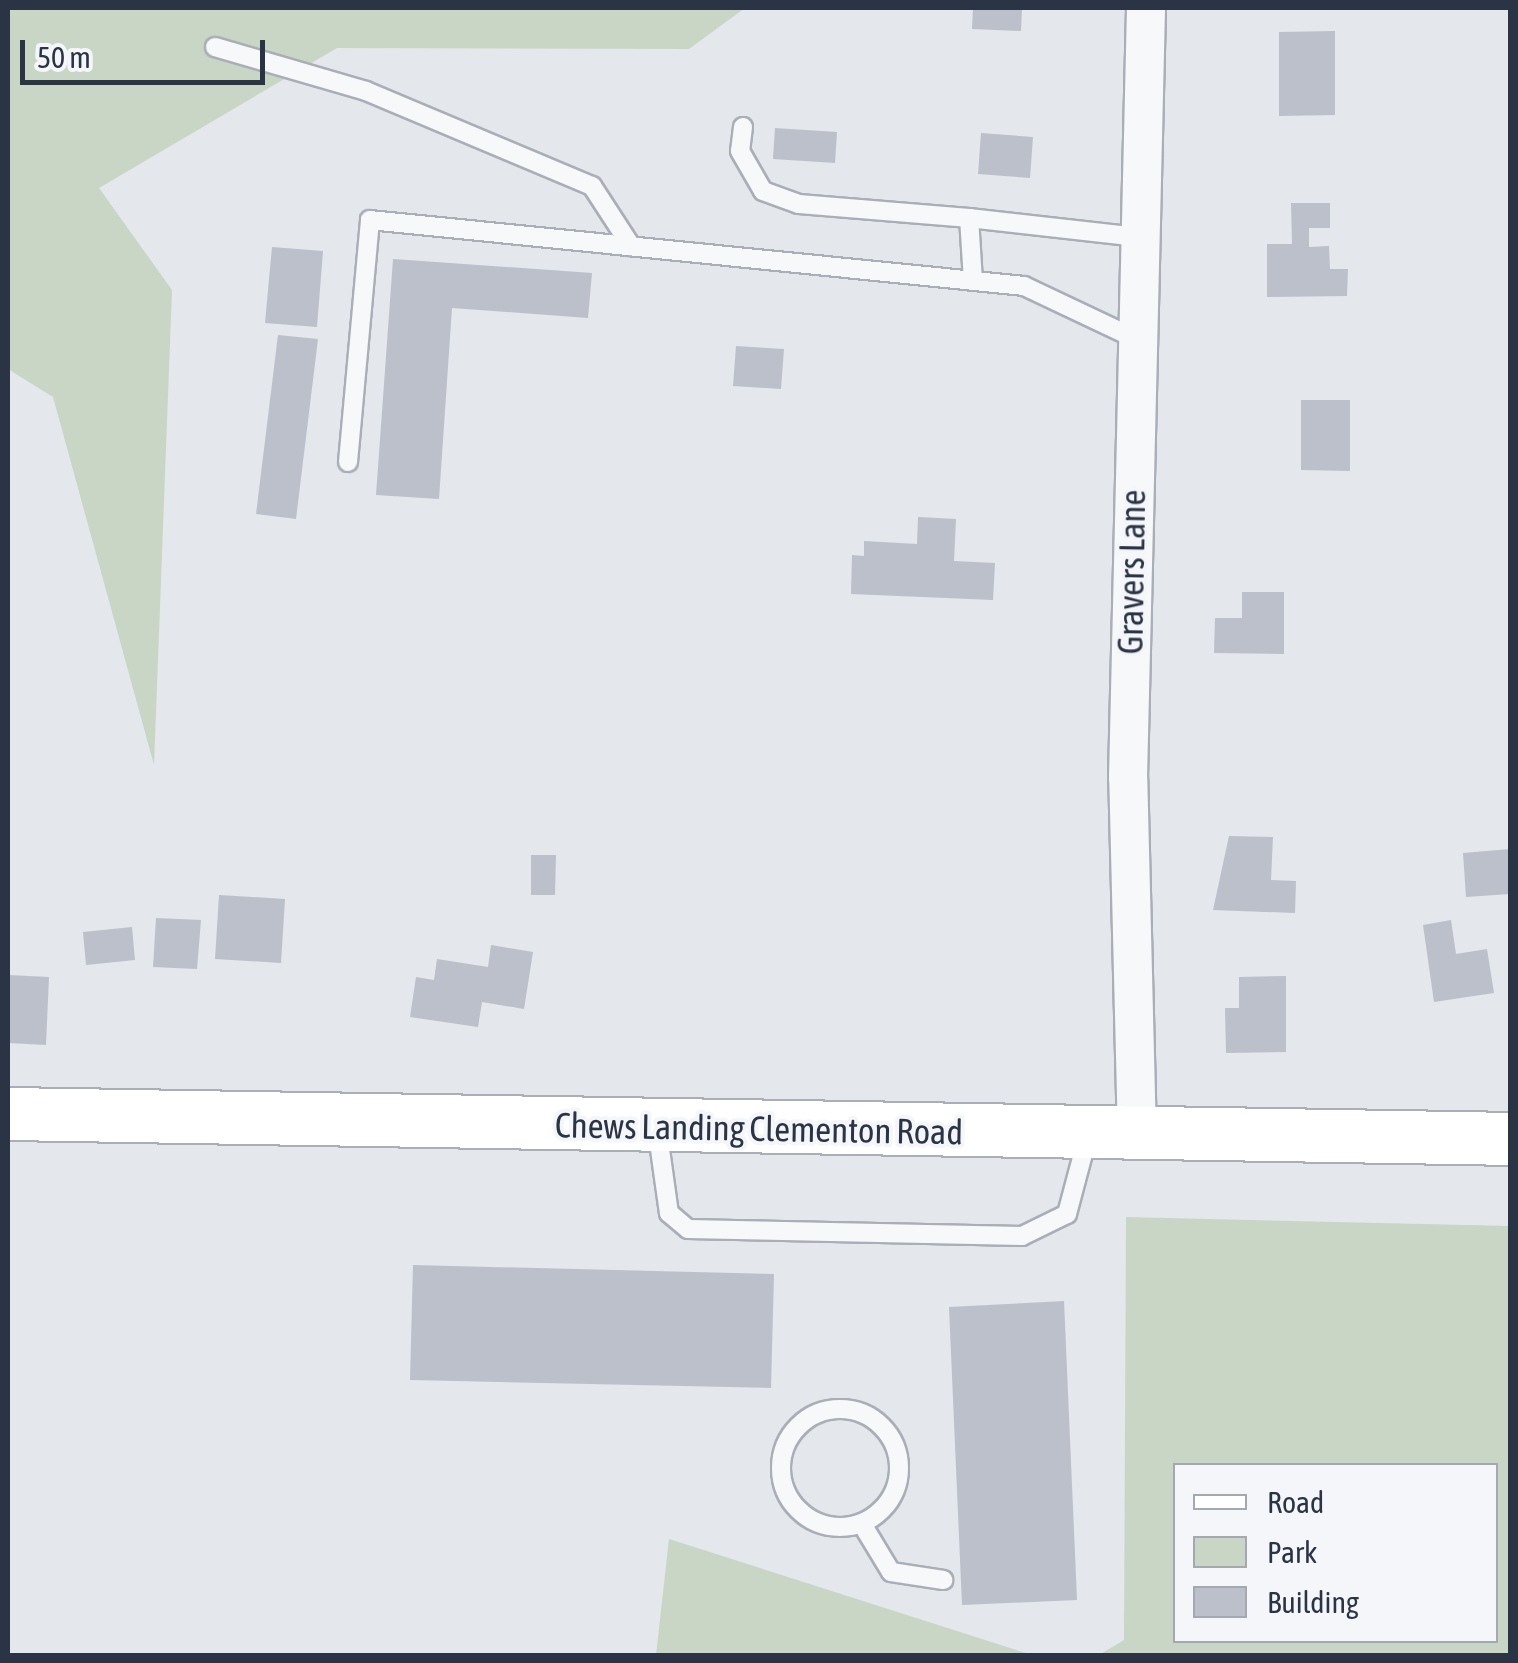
<!DOCTYPE html>
<html>
<head>
<meta charset="utf-8">
<style>
	body { margin:0 }
	#map { position:relative; width:1518px; height:1663px; overflow:hidden; background:#e4e7ec; font-family:"Asap Condensed",sans-serif }
	div>[style] { position:absolute }
	.green>* { inset:0; background:#c9d6c5 }
	.building>* { inset:0; background:#bbc0ca }
	.roads { filter:drop-shadow(2px 0 #a9aeb7) drop-shadow(-2px 0 #a9aeb7) drop-shadow(0 2px #a9aeb7) drop-shadow(0 -2px #a9aeb7) }
	.service>* { height:18px; margin:-9px; padding:0 9px; transform-origin:9px; border-radius:9px; background:#f7f8fa }
	.service>.ring { margin:-9px; padding:0; box-sizing:content-box; background:none; border:18px solid #f7f8fa; border-radius:50% }
	.minor>* { height:38px; margin:-19px; padding:0 19px; transform-origin:19px; border-radius:19px; background:#f7f8fa }
	.secondary>* { height:52px; margin:-26px; padding:0 26px; transform-origin:26px; border-radius:26px; background:#fff }
	span { translate:-50% -50%; white-space:nowrap; text-align:center; line-height:1.15; -webkit-text-stroke:8px #f4f6f9; paint-order:stroke }
	.street-label { font-size:35px; color:#2b3445 }
	.frame { position:absolute; inset:0; border:10px solid #2b3445; pointer-events:none }
	.legend { position:absolute; left:1173px; top:1463px; width:325px; height:180px; box-sizing:border-box; background:#f4f6f9; border:2px solid #a4a8b1; margin:0; padding:12px 18px; list-style:none; font-size:30px; color:#2b3445 }
	.legend li { display:flex; align-items:center; gap:20px; height:50px }
	.legend b { width:50px; border:2px solid #a4a8b1 }
	.scale { position:absolute; left:20px; top:40px; width:245px; height:45px; box-sizing:border-box; border:5px solid #2b3445; border-top:0; padding-left:12px; font-size:30px; line-height:35px; white-space:nowrap; color:#2b3445; -webkit-text-stroke:8px #f4f6f9; paint-order:stroke }
</style>
</head>
<body>
<div id="map">
	<div class="green">
		<i style="clip-path:polygon(8px 8px,745px 8px,689px 49px,337px 48px,99px 188px,172px 290px,154px 765px,53px 397px,8px 369px)"></i>
		<i style="clip-path:polygon(evenodd,1126px 1217px,1510px 1226px,1510px 1655px,1099px 1655px,1124px 1640px,1126px 1217px,1176px 1466px,1496px 1466px,1496px 1640px,1176px 1640px,1176px 1466px)"></i>
		<i style="clip-path:polygon(669px 1539px,1032px 1655px,656px 1655px)"></i>
	</div>
	<div class="building">
		<i style="clip-path:polygon(973px 8px,1022px 8px,1021px 31px,972px 29px)"></i>
		<i style="clip-path:polygon(1335px 31px,1335px 115px,1279px 116px,1279px 32px)"></i>
		<i style="clip-path:polygon(775px 128px,837px 132px,835px 163px,773px 159px)"></i>
		<i style="clip-path:polygon(981px 133px,1033px 137px,1030px 178px,978px 174px)"></i>
		<i style="clip-path:polygon(1291px 203px,1330px 203px,1330px 228px,1309px 228px,1309px 247px,1329px 246px,1330px 269px,1348px 269px,1347px 296px,1267px 297px,1267px 244px,1292px 244px)"></i>
		<i style="clip-path:polygon(272px 247px,323px 251px,317px 327px,265px 323px)"></i>
		<i style="clip-path:polygon(393px 259px,592px 273px,588px 318px,452px 308px,439px 499px,376px 495px)"></i>
		<i style="clip-path:polygon(278px 335px,318px 339px,296px 519px,256px 514px)"></i>
		<i style="clip-path:polygon(736px 346px,784px 349px,781px 389px,733px 386px)"></i>
		<i style="clip-path:polygon(1301px 400px,1350px 400px,1350px 471px,1301px 470px)"></i>
		<i style="clip-path:polygon(918px 517px,956px 519px,954px 561px,995px 563px,993px 600px,851px 594px,852px 555px,864px 556px,864px 541px,917px 544px)"></i>
		<i style="clip-path:polygon(1242px 592px,1284px 592px,1284px 654px,1214px 653px,1215px 618px,1242px 618px)"></i>
		<i style="clip-path:polygon(1229px 836px,1273px 837px,1271px 880px,1296px 881px,1295px 913px,1213px 910px)"></i>
		<i style="clip-path:polygon(1510px 849px,1510px 894px,1466px 897px,1463px 853px)"></i>
		<i style="clip-path:polygon(531px 855px,556px 855px,555px 895px,531px 895px)"></i>
		<i style="clip-path:polygon(219px 895px,285px 899px,281px 963px,215px 959px)"></i>
		<i style="clip-path:polygon(156px 918px,201px 920px,197px 969px,153px 967px)"></i>
		<i style="clip-path:polygon(1451px 920px,1456px 954px,1487px 949px,1494px 993px,1434px 1002px,1423px 925px)"></i>
		<i style="clip-path:polygon(132px 927px,135px 960px,86px 965px,83px 932px)"></i>
		<i style="clip-path:polygon(491px 945px,533px 952px,524px 1009px,482px 1002px,478px 1027px,410px 1017px,416px 977px,434px 980px,437px 959px,488px 967px)"></i>
		<i style="clip-path:polygon(8px 975px,49px 977px,46px 1045px,8px 1043px)"></i>
		<i style="clip-path:polygon(1286px 976px,1286px 1052px,1226px 1053px,1225px 1008px,1239px 1008px,1239px 977px)"></i>
		<i style="clip-path:polygon(413px 1265px,774px 1274px,771px 1388px,410px 1380px)"></i>
		<i style="clip-path:polygon(1064px 1301px,1077px 1600px,962px 1605px,949px 1307px)"></i>
	</div>
	<div class="roads">
		<div class="service">
			<i style="left:215px;top:47px;width:157px;rotate:16.2deg"></i>
			<i style="left:366px;top:91px;width:245px;rotate:22.8deg"></i>
			<i style="left:592px;top:186px;width:72px;rotate:57deg"></i>
			<i style="left:743px;top:127px;width:24px;rotate:97deg"></i>
			<i style="left:740px;top:151px;width:46px;rotate:60.1deg"></i>
			<i style="left:763px;top:191px;width:38px;rotate:20deg"></i>
			<i style="left:799px;top:204px;width:171px;rotate:4.7deg"></i>
			<i style="left:973px;top:281px;width:63px;rotate:-93.6deg"></i>
			<i style="left:969px;top:218px;width:170px;rotate:6.4deg"></i>
			<i style="left:348px;top:462px;width:243px;rotate:-84.8deg"></i>
			<i style="left:370px;top:220px;width:657px;rotate:5.76deg"></i>
			<i style="left:1024px;top:286px;width:124px;rotate:25.3deg"></i>
			<i style="left:657px;top:1128px;width:86px;rotate:82deg"></i>
			<i style="left:669px;top:1213px;width:25px;rotate:40deg"></i>
			<i style="left:688px;top:1229px;width:334px;rotate:1.2deg"></i>
			<i style="left:1022px;top:1236px;width:50px;rotate:-26.1deg"></i>
			<i style="left:1067px;top:1214px;width:82px;rotate:-75.1deg"></i>
			<i class="ring" style="left:781px;top:1409px;width:100px;height:100px"></i>
			<i style="left:862px;top:1524px;width:56px;rotate:58.9deg"></i>
			<i style="left:891px;top:1572px;width:53px;rotate:8.7deg"></i>
		</div>
		<div class="minor">
			<i style="left:1137px;top:1137px;width:359px;rotate:-91.4deg"></i>
			<i style="left:1128px;top:778px;width:770px;rotate:-88.66deg"></i>
		</div>
		<div class="secondary">
			<i style="left:8px;top:1114px;width:1502px;rotate:0.95deg"></i>
		</div>
	</div>
	<div class="street-label">
		<span style="left:1131px;top:572px;rotate:-89deg">Gravers Lane</span>
		<span style="left:759px;top:1128px;rotate:1deg">Chews Landing Clementon Road</span>
	</div>
	<div class="frame"></div>
	<ul class="legend">
	<li><b style="height:12px;background:#fff"></b>Road</li>
	<li><b style="height:28px;background:#c9d6c5"></b>Park</li>
	<li><b style="height:28px;background:#bbc0ca"></b>Building</li>
	</ul>
	<div class="scale">50 m</div>
</div>
</body>
</html>
